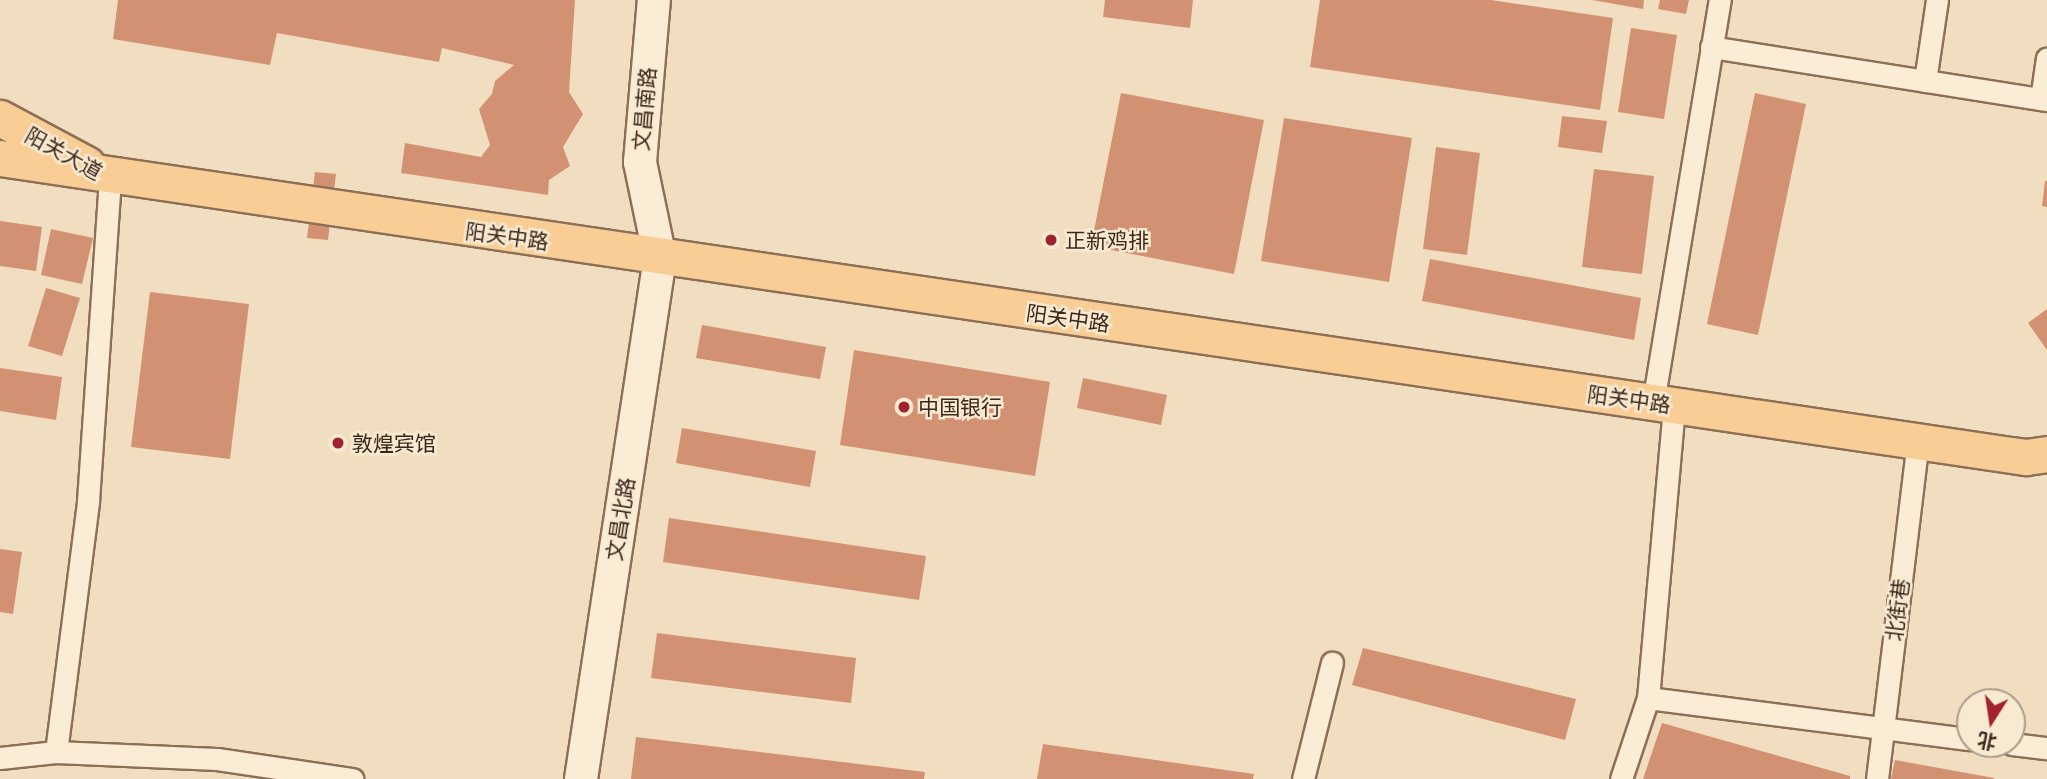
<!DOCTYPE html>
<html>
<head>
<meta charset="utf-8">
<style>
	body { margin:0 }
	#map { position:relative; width:2047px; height:779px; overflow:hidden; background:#f1dec1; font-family:"Noto Serif","Noto Sans SC",serif }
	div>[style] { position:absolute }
	.building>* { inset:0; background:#d39174 }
	.roads { filter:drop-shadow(2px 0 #8d6e57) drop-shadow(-2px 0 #8d6e57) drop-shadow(0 2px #8d6e57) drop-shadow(0 -2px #8d6e57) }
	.street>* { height:21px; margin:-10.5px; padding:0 10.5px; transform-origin:10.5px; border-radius:10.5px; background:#fbecd5 }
	.secondary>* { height:32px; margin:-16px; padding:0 16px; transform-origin:16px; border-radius:16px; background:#fbecd5 }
	.primary>* { height:35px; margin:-17.5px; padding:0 17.5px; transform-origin:17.5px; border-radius:17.5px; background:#f8ce96 }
	.dots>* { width:19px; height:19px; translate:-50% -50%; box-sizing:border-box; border:4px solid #f8e9d1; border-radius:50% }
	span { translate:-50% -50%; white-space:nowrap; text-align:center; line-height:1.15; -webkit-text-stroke:5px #f8e9d1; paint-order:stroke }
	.street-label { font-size:21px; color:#3b281c }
	.poi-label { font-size:21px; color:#3b281c }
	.left { translate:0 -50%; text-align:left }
	.north { position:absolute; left:1956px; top:688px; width:70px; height:70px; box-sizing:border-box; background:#f8e9d1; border:2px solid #ac9c89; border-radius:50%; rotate:192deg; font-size:19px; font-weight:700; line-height:28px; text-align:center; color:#3b281c }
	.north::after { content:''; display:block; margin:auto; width:24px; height:32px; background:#a12231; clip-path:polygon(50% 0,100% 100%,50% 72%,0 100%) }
</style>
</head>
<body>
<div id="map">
	<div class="building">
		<i style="clip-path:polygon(118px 0,575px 0,569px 92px,583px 114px,563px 147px,570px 166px,549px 180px,548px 195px,401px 173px,405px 143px,481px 157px,490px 145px,479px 109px,492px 94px,495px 81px,514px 65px,442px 48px,439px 62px,277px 33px,270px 65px,113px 39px)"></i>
		<i style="clip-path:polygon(1105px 0,1193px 0,1190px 28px,1103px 17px)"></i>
		<i style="clip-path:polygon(1320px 0,1491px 0,1613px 18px,1600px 110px,1310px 67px)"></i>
		<i style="clip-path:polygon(1592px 0,1644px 0,1643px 9px)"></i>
		<i style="clip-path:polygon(1660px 0,1689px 0,1686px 14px,1658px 9px)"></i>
		<i style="clip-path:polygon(1631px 28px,1677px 35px,1664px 119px,1618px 112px)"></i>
		<i style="clip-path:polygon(1121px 93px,1264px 120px,1234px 274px,1091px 246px)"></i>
		<i style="clip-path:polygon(1755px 93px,1806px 104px,1758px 335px,1707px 324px)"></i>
		<i style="clip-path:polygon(1562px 116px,1607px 121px,1602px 153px,1558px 147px)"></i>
		<i style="clip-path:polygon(1284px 118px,1412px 138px,1389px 282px,1261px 261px)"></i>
		<i style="clip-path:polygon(1436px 147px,1480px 153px,1467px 255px,1423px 249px)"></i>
		<i style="clip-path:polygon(1594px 169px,1654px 176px,1642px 274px,1582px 267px)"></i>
		<i style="clip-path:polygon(315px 172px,336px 174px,328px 240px,307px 238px)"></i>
		<i style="clip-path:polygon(2045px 181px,2047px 181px,2047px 207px,2042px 206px)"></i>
		<i style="clip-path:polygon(0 221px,42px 227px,36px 271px,0 266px)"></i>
		<i style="clip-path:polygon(51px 229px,93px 238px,82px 284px,41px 275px)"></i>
		<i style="clip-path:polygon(1430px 259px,1641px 298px,1634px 340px,1422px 301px)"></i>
		<i style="clip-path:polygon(46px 288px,80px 298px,62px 356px,28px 346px)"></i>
		<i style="clip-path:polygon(150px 292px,249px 304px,230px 459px,131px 447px)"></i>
		<i style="clip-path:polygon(2047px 309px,2047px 350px,2028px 323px)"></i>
		<i style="clip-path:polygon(702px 325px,826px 347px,820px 379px,696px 358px)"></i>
		<i style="clip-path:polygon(854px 350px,1050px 382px,1035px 476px,840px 445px)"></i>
		<i style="clip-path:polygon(0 368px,62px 377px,56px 420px,0 411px)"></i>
		<i style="clip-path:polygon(1083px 378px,1167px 395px,1161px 425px,1077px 408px)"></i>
		<i style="clip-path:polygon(682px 428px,816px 451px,810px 487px,676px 463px)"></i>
		<i style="clip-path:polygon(669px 518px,926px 556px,919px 600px,663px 562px)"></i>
		<i style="clip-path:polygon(0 549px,22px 552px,13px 614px,0 612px)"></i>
		<i style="clip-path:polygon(657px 633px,856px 658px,851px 703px,651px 678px)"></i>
		<i style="clip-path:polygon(1363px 648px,1576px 699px,1565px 740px,1352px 685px)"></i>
		<i style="clip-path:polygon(1662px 723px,1850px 776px,1850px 779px,1643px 779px)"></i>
		<i style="clip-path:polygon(636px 737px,925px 772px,924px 779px,631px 779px)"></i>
		<i style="clip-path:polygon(1043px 744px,1254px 774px,1253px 779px,1037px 779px)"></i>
		<i style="clip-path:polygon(1895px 760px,1994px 778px,1994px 779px,1891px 779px)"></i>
	</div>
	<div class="roads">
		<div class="street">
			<i style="left:1711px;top:47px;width:340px;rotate:9deg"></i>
			<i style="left:1925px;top:81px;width:82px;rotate:-81.6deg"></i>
			<i style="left:2041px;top:99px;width:41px;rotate:-81.7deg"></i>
			<i style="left:1653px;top:403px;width:409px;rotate:-80.6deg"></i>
			<i style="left:1648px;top:698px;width:325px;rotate:7.3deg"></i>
			<i style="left:2012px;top:744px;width:35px;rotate:7deg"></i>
			<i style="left:56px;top:752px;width:253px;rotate:-82.7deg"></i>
			<i style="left:88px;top:501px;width:325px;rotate:-86.1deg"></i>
			<i style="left:0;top:758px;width:56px;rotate:-6.1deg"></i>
			<i style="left:56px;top:752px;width:161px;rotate:2.5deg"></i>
			<i style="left:217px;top:759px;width:137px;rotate:8.4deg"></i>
			<i style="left:1303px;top:779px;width:120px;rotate:-76deg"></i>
			<i style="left:1621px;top:779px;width:85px;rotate:-71.6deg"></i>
			<i style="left:1648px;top:698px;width:293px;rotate:-84.9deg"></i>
			<i style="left:1877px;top:779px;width:339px;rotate:-83.1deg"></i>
		</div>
		<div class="secondary">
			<i style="left:581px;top:779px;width:527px;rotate:-81.38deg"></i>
			<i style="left:660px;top:258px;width:98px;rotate:-101.8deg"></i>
			<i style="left:640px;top:162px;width:163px;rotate:-85.1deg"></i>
		</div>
		<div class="primary">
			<i style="left:0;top:118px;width:98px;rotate:28.1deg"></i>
			<i style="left:0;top:158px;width:2048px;rotate:8.4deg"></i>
			<i style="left:2026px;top:457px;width:21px;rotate:-8deg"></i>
		</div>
	</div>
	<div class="dots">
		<i style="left:1051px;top:240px;background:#a12231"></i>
		<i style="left:904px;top:407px;background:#a12231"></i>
		<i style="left:338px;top:443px;background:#a12231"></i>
	</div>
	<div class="street-label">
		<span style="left:644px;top:109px;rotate:-85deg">文昌南路</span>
		<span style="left:64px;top:153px;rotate:29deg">阳关大道</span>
		<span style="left:507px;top:236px;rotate:8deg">阳关中路</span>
		<span style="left:1068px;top:318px;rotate:8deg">阳关中路</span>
		<span style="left:1629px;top:399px;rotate:8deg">阳关中路</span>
		<span style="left:620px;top:519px;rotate:-81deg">文昌北路</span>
		<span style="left:1897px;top:610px;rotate:-83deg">北街巷</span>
	</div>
	<div class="poi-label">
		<span class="left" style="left:1065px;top:240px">正新鸡排</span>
		<span class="left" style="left:918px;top:407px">中国银行</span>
		<span class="left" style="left:352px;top:443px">敦煌宾馆</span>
	</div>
	<div class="north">北</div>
</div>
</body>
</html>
